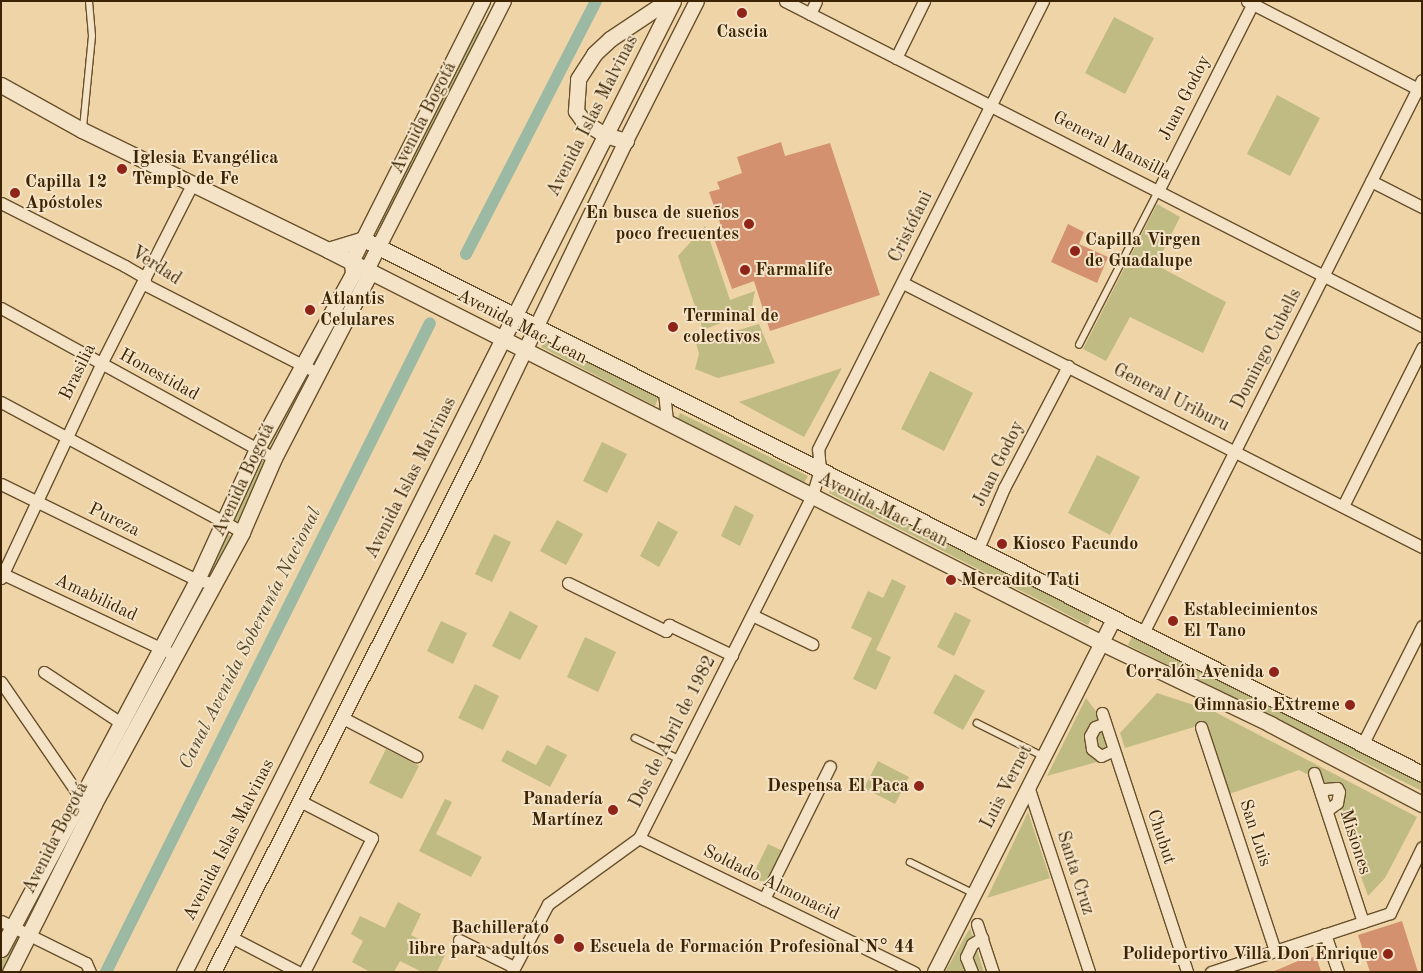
<!DOCTYPE html>
<html>
<head>
<meta charset="utf-8">
<style>
	body { margin:0 }
	#map { position:relative; width:1423px; height:973px; overflow:hidden; background:#eed4a7; font-family:"Old Standard TT",serif }
	div>[style] { position:absolute }
	.green>* { inset:0; background:#c0bb82 }
	.canal>* { height:12px; margin:-6px; padding:0 6px; transform-origin:6px; border-radius:6px; background:#9bb9a3 }
	.building>* { inset:0; background:#d39170 }
	.roads { filter:drop-shadow(1px 0 #68502b) drop-shadow(-1px 0 #68502b) drop-shadow(0 1px #68502b) drop-shadow(0 -1px #68502b) }
	.service>* { height:5.5px; margin:-2.75px; padding:0 2.75px; transform-origin:2.75px; border-radius:2.75px; background:#f4e3c6 }
	.minor>* { height:11px; margin:-5.5px; padding:0 5.5px; transform-origin:5.5px; border-radius:5.5px; background:#f4e3c6 }
	.tertiary>* { height:14px; margin:-7px; padding:0 7px; transform-origin:7px; border-radius:7px; background:#f4e3c6 }
	.secondary>* { height:15px; margin:-7.5px; padding:0 7.5px; transform-origin:7.5px; border-radius:7.5px; background:#f4e3c6 }
	.dots>* { width:14px; height:14px; translate:-50% -50%; box-sizing:border-box; border:2px solid #f4e3c6; border-radius:50% }
	span { translate:-50% -50%; white-space:nowrap; text-align:center; line-height:1.15; -webkit-text-stroke:4px #f4e3c6; paint-order:stroke }
	.poi-label { font-size:18px; color:#3c2402; font-weight:700 }
	.left { translate:0 -50%; text-align:left }
	.right { translate:-100% -50%; text-align:right }
	.street-label { font-size:18px; color:#3c2402 }
	.water-label { font-size:19px; color:#54492a; font-style:italic }
	.frame { position:absolute; inset:0; border:2px solid #3c2402; pointer-events:none }
</style>
</head>
<body>
<div id="map">
	<div class="green">
		<i style="clip-path:polygon(1114px 17px,1154px 38px,1125px 94px,1085px 73px)"></i>
		<i style="clip-path:polygon(479px 25px,487px 29px,384px 227px,377px 223px)"></i>
		<i style="clip-path:polygon(1277px 95px,1320px 118px,1290px 176px,1247px 154px)"></i>
		<i style="clip-path:polygon(1157px 204px,1180px 217px,1156px 265px,1226px 302px,1203px 353px,1130px 317px,1106px 361px,1083px 349px)"></i>
		<i style="clip-path:polygon(705px 226px,730px 300px,755px 291px,751px 311px,703px 330px,678px 256px)"></i>
		<i style="clip-path:polygon(759px 324px,775px 363px,718px 378px,695px 369px,699px 354px,696px 343px)"></i>
		<i style="clip-path:polygon(547px 339px,659px 396px,655px 406px,541px 347px)"></i>
		<i style="clip-path:polygon(842px 368px,804px 437px,739px 402px)"></i>
		<i style="clip-path:polygon(930px 371px,973px 393px,944px 451px,901px 429px)"></i>
		<i style="clip-path:polygon(303px 373px,308px 376px,268px 450px,263px 447px)"></i>
		<i style="clip-path:polygon(680px 413px,808px 476px,804px 483px,677px 420px)"></i>
		<i style="clip-path:polygon(602px 442px,627px 454px,607px 493px,583px 481px)"></i>
		<i style="clip-path:polygon(1097px 455px,1140px 477px,1110px 535px,1068px 513px)"></i>
		<i style="clip-path:polygon(259px 459px,264px 462px,237px 524px,232px 522px)"></i>
		<i style="clip-path:polygon(833px 486px,1093px 615px,1088px 625px,829px 493px)"></i>
		<i style="clip-path:polygon(735px 505px,754px 515px,740px 546px,721px 536px)"></i>
		<i style="clip-path:polygon(557px 520px,583px 534px,566px 565px,540px 551px)"></i>
		<i style="clip-path:polygon(658px 521px,678px 532px,659px 567px,640px 556px)"></i>
		<i style="clip-path:polygon(226px 534px,231px 536px,210px 577px,205px 575px)"></i>
		<i style="clip-path:polygon(494px 534px,511px 542px,492px 582px,475px 574px)"></i>
		<i style="clip-path:polygon(892px 579px,906px 586px,876px 650px,891px 657px,876px 690px,853px 679px,872px 638px,851px 628px,868px 591px,883px 598px)"></i>
		<i style="clip-path:polygon(510px 611px,538px 626px,520px 660px,492px 646px)"></i>
		<i style="clip-path:polygon(955px 612px,971px 620px,954px 656px,937px 647px)"></i>
		<i style="clip-path:polygon(441px 621px,467px 633px,453px 664px,427px 651px)"></i>
		<i style="clip-path:polygon(585px 637px,616px 652px,598px 692px,567px 677px)"></i>
		<i style="clip-path:polygon(1132px 637px,1422px 782px,1422px 791px,1128px 645px)"></i>
		<i style="clip-path:polygon(955px 674px,985px 691px,963px 730px,933px 713px)"></i>
		<i style="clip-path:polygon(475px 684px,499px 696px,483px 730px,458px 718px)"></i>
		<i style="clip-path:polygon(1157px 693px,1215px 712px,1417px 817px,1385px 878px,1368px 896px,1328px 785px,1299px 770px,1229px 794px,1207px 723px,1125px 748px,1120px 733px)"></i>
		<i style="clip-path:polygon(1086px 698px,1101px 718px,1111px 758px,1047px 776px)"></i>
		<i style="clip-path:polygon(547px 745px,567px 755px,550px 787px,501px 761px,507px 750px,536px 765px)"></i>
		<i style="clip-path:polygon(386px 749px,419px 766px,402px 799px,369px 783px)"></i>
		<i style="clip-path:polygon(878px 761px,909px 777px,895px 804px,864px 788px)"></i>
		<i style="clip-path:polygon(445px 799px,452px 802px,436px 834px,482px 857px,471px 877px,419px 851px)"></i>
		<i style="clip-path:polygon(1028px 812px,1050px 878px,987px 898px)"></i>
		<i style="clip-path:polygon(768px 844px,785px 852px,769px 885px,752px 877px)"></i>
		<i style="clip-path:polygon(398px 902px,421px 914px,411px 935px,446px 953px,437px 972px,422px 972px,400px 961px,394px 972px,370px 972px,352px 962px,363px 941px,351px 934px,360px 916px,385px 928px)"></i>
		<i style="clip-path:polygon(970px 928px,984px 972px,945px 972px)"></i>
		<i style="clip-path:polygon(15px 937px,19px 941px,1px 972px,1px 962px)"></i>
	</div>
	<div class="canal">
		<i style="left:466px;top:254px;width:284px;rotate:-62.8deg"></i>
		<i style="left:106px;top:972px;width:725px;rotate:-63.47deg"></i>
	</div>
	<div class="building">
		<i style="clip-path:polygon(781px 142px,785px 156px,830px 143px,880px 295px,770px 331px,754px 281px,732px 289px,715px 241px,725px 237px,709px 192px,720px 189px,717px 182px,742px 173px,737px 157px)"></i>
		<i style="clip-path:polygon(1068px 224px,1084px 232px,1079px 244px,1108px 257px,1097px 283px,1051px 262px)"></i>
		<i style="clip-path:polygon(1402px 921px,1418px 972px,1370px 972px,1358px 935px)"></i>
		<i style="clip-path:polygon(1306px 953px,1308px 959px,1316px 956px,1321px 972px,1272px 972px,1298px 961px,1296px 956px)"></i>
	</div>
	<div class="roads">
		<div class="service">
			<i style="left:83px;top:128px;width:92px;rotate:-84.4deg"></i>
			<i style="left:92px;top:36px;width:35px;rotate:-95deg"></i>
			<i style="left:1079px;top:345px;width:173px;rotate:-62.8deg"></i>
			<i style="left:977px;top:723px;width:74px;rotate:26.6deg"></i>
			<i style="left:635px;top:738px;width:49px;rotate:25.5deg"></i>
			<i style="left:910px;top:862px;width:70px;rotate:26.2deg"></i>
		</div>
		<div class="minor">
			<i style="left:785px;top:1px;width:715px;rotate:27.03deg"></i>
			<i style="left:1247px;top:1px;width:197px;rotate:27.2deg"></i>
			<i style="left:810px;top:14px;width:14px;rotate:-65deg"></i>
			<i style="left:896px;top:58px;width:64px;rotate:-63.8deg"></i>
			<i style="left:1371px;top:181px;width:57px;rotate:27deg"></i>
			<i style="left:1159px;top:189px;width:211px;rotate:-63.2deg"></i>
			<i style="left:1px;top:203px;width:139px;rotate:26.9deg"></i>
			<i style="left:125px;top:266px;width:22px;rotate:30deg"></i>
			<i style="left:144px;top:277px;width:8px;rotate:76deg"></i>
			<i style="left:146px;top:285px;width:184px;rotate:27.1deg"></i>
			<i style="left:903px;top:283px;width:582px;rotate:26.96deg"></i>
			<i style="left:1px;top:308px;width:311px;rotate:28.8deg"></i>
			<i style="left:664px;top:392px;width:30px;rotate:84deg"></i>
			<i style="left:1px;top:402px;width:274px;rotate:28.3deg"></i>
			<i style="left:1px;top:484px;width:218px;rotate:26.1deg"></i>
			<i style="left:197px;top:580px;width:16px;rotate:11deg"></i>
			<i style="left:1343px;top:506px;width:177px;rotate:-63.4deg"></i>
			<i style="left:977px;top:551px;width:69px;rotate:-66.8deg"></i>
			<i style="left:1004px;top:488px;width:138px;rotate:-62.3deg"></i>
			<i style="left:1px;top:573px;width:183px;rotate:25.2deg"></i>
			<i style="left:1px;top:578px;width:238px;rotate:-64.9deg"></i>
			<i style="left:102px;top:362px;width:201px;rotate:-63.1deg"></i>
			<i style="left:568px;top:583px;width:109px;rotate:26.1deg"></i>
			<i style="left:666px;top:631px;width:7px;rotate:-63deg"></i>
			<i style="left:669px;top:625px;width:70px;rotate:25.5deg"></i>
			<i style="left:752px;top:615px;width:67px;rotate:25.8deg"></i>
			<i style="left:1143px;top:633px;width:619px;rotate:-63.23deg"></i>
			<i style="left:44px;top:672px;width:92px;rotate:33.5deg"></i>
			<i style="left:1px;top:682px;width:140px;rotate:55.5deg"></i>
			<i style="left:80px;top:797px;width:9px;rotate:27deg"></i>
			<i style="left:1102px;top:713px;width:273px;rotate:71.8deg"></i>
			<i style="left:341px;top:717px;width:85px;rotate:27.5deg"></i>
			<i style="left:1105px;top:723px;width:11px;rotate:158deg"></i>
			<i style="left:1095px;top:727px;width:10px;rotate:119deg"></i>
			<i style="left:1090px;top:736px;width:13px;rotate:81deg"></i>
			<i style="left:1092px;top:749px;width:11px;rotate:38deg"></i>
			<i style="left:1101px;top:756px;width:14px;rotate:-25deg"></i>
			<i style="left:1201px;top:727px;width:236px;rotate:71.7deg"></i>
			<i style="left:1363px;top:743px;width:131px;rotate:-63.2deg"></i>
			<i style="left:1314px;top:773px;width:157px;rotate:71.8deg"></i>
			<i style="left:1028px;top:786px;width:196px;rotate:71.8deg"></i>
			<i style="left:1321px;top:794px;width:6px;rotate:-51deg"></i>
			<i style="left:1325px;top:789px;width:12px;rotate:-5deg"></i>
			<i style="left:1337px;top:788px;width:4px;rotate:63deg"></i>
			<i style="left:1339px;top:792px;width:11px;rotate:100deg"></i>
			<i style="left:1337px;top:803px;width:12px;rotate:145deg"></i>
			<i style="left:300px;top:801px;width:81px;rotate:27.2deg"></i>
			<i style="left:372px;top:838px;width:150px;rotate:116.9deg"></i>
			<i style="left:639px;top:838px;width:306px;rotate:26deg"></i>
			<i style="left:764px;top:899px;width:148px;rotate:-63.6deg"></i>
			<i style="left:1px;top:921px;width:95px;rotate:26.3deg"></i>
			<i style="left:86px;top:963px;width:10px;rotate:66deg"></i>
			<i style="left:977px;top:924px;width:51px;rotate:71.6deg"></i>
			<i style="left:1325px;top:934px;width:40px;rotate:71.1deg"></i>
			<i style="left:231px;top:937px;width:76px;rotate:27.6deg"></i>
			<i style="left:459px;top:940px;width:61px;rotate:26.1deg"></i>
			<i style="left:512px;top:972px;width:77px;rotate:-62.1deg"></i>
			<i style="left:548px;top:904px;width:112px;rotate:-36deg"></i>
			<i style="left:639px;top:838px;width:383px;rotate:-63.2deg"></i>
			<i style="left:812px;top:496px;width:27px;rotate:-73deg"></i>
			<i style="left:820px;top:470px;width:21px;rotate:-95deg"></i>
			<i style="left:818px;top:449px;width:501px;rotate:-63.33deg"></i>
			<i style="left:972px;top:972px;width:16px;rotate:-112deg"></i>
			<i style="left:966px;top:957px;width:14px;rotate:-65deg"></i>
			<i style="left:972px;top:944px;width:12px;rotate:-31deg"></i>
			<i style="left:1211px;top:972px;width:188px;rotate:-18.2deg"></i>
			<i style="left:1390px;top:913px;width:73px;rotate:-64.1deg"></i>
		</div>
		<div class="tertiary">
			<i style="left:352px;top:262px;width:292px;rotate:-63.3deg"></i>
			<i style="left:367px;top:270px;width:302px;rotate:-63deg"></i>
			<i style="left:214px;top:972px;width:577px;rotate:-63.21deg"></i>
			<i style="left:474px;top:457px;width:351px;rotate:-64.3deg"></i>
			<i style="left:626px;top:141px;width:157px;rotate:-63.1deg"></i>
			<i style="left:935px;top:972px;width:396px;rotate:-63.1deg"></i>
		</div>
		<div class="secondary">
			<i style="left:1px;top:85px;width:93px;rotate:29.1deg"></i>
			<i style="left:82px;top:130px;width:274px;rotate:26deg"></i>
			<i style="left:328px;top:250px;width:868px;rotate:26.92deg"></i>
			<i style="left:1102px;top:643px;width:187px;rotate:25.7deg"></i>
			<i style="left:1270px;top:724px;width:172px;rotate:27.8deg"></i>
			<i style="left:626px;top:141px;width:22px;rotate:-164deg"></i>
			<i style="left:605px;top:135px;width:25px;rotate:-148deg"></i>
			<i style="left:584px;top:122px;width:14px;rotate:-126deg"></i>
			<i style="left:576px;top:111px;width:32px;rotate:-86deg"></i>
			<i style="left:578px;top:79px;width:30px;rotate:-57deg"></i>
			<i style="left:594px;top:54px;width:22px;rotate:-43deg"></i>
			<i style="left:610px;top:39px;width:69px;rotate:-33.7deg"></i>
			<i style="left:328px;top:250px;width:37px;rotate:-17deg"></i>
			<i style="left:363px;top:239px;width:1186px;rotate:26.8deg"></i>
			<i style="left:1px;top:949px;width:418px;rotate:-62deg"></i>
			<i style="left:197px;top:580px;width:144px;rotate:-65.4deg"></i>
			<i style="left:257px;top:449px;width:200px;rotate:-61.3deg"></i>
			<i style="left:353px;top:274px;width:12px;rotate:-95deg"></i>
			<i style="left:10px;top:972px;width:188px;rotate:-63.4deg"></i>
			<i style="left:94px;top:804px;width:310px;rotate:-61.4deg"></i>
			<i style="left:242px;top:532px;width:81px;rotate:-66.6deg"></i>
			<i style="left:274px;top:458px;width:204px;rotate:-62.6deg"></i>
			<i style="left:368px;top:277px;width:7px;rotate:-98deg"></i>
			<i style="left:184px;top:972px;width:1087px;rotate:-63.27deg"></i>
		</div>
	</div>
	<div class="dots">
		<i style="left:742px;top:13px;background:#8f2418"></i>
		<i style="left:122px;top:169px;background:#8f2418"></i>
		<i style="left:15px;top:193px;background:#8f2418"></i>
		<i style="left:749px;top:224px;background:#8f2418"></i>
		<i style="left:1075px;top:251px;background:#8f2418"></i>
		<i style="left:745px;top:270px;background:#8f2418"></i>
		<i style="left:310px;top:310px;background:#8f2418"></i>
		<i style="left:673px;top:327px;background:#8f2418"></i>
		<i style="left:1002px;top:544px;background:#8f2418"></i>
		<i style="left:951px;top:580px;background:#8f2418"></i>
		<i style="left:1173px;top:621px;background:#8f2418"></i>
		<i style="left:1274px;top:672px;background:#8f2418"></i>
		<i style="left:1350px;top:705px;background:#8f2418"></i>
		<i style="left:919px;top:786px;background:#8f2418"></i>
		<i style="left:613px;top:810px;background:#8f2418"></i>
		<i style="left:559px;top:939px;background:#8f2418"></i>
		<i style="left:579px;top:947px;background:#8f2418"></i>
		<i style="left:1388px;top:954px;background:#8f2418"></i>
	</div>
	<div class="poi-label">
		<span style="left:742px;top:32px">Cascia</span>
		<span class="left" style="left:132px;top:169px">Iglesia Evangélica<br>Templo de Fe</span>
		<span class="left" style="left:25px;top:193px">Capilla 12<br>Apóstoles</span>
		<span class="right" style="left:739px;top:224px">En busca de sueños<br>poco frecuentes</span>
		<span class="left" style="left:1085px;top:251px">Capilla Virgen<br>de Guadalupe</span>
		<span class="left" style="left:755px;top:270px">Farmalife</span>
		<span class="left" style="left:320px;top:310px">Atlantis<br>Celulares</span>
		<span class="left" style="left:683px;top:327px">Terminal de<br>colectivos</span>
		<span class="left" style="left:1012px;top:544px">Kiosco Facundo</span>
		<span class="left" style="left:961px;top:580px">Mercadito Tati</span>
		<span class="left" style="left:1183px;top:621px">Establecimientos<br>El Tano</span>
		<span class="right" style="left:1264px;top:672px">Corralón Avenida</span>
		<span class="right" style="left:1340px;top:705px">Gimnasio Extreme</span>
		<span class="right" style="left:909px;top:786px">Despensa El Paca</span>
		<span class="right" style="left:603px;top:810px">Panadería<br>Martínez</span>
		<span class="right" style="left:549px;top:939px">Bachillerato<br>libre para adultos</span>
		<span class="left" style="left:589px;top:947px">Escuela de Formación Profesional N° 44</span>
		<span class="right" style="left:1378px;top:954px">Polideportivo Villa Don Enrique</span>
	</div>
	<div class="street-label">
		<span style="left:1185px;top:98px;rotate:-63deg">Juan Godoy</span>
		<span style="left:593px;top:116px;rotate:-63deg">Avenida Islas Malvinas</span>
		<span style="left:424px;top:118px;rotate:-63deg">Avenida Bogotá</span>
		<span style="left:1112px;top:146px;rotate:27deg">General Mansilla</span>
		<span style="left:911px;top:227px;rotate:-64deg">Cristófani</span>
		<span style="left:156px;top:266px;rotate:33deg">Verdad</span>
		<span style="left:522px;top:327px;rotate:27deg">Avenida Mac Lean</span>
		<span style="left:1267px;top:349px;rotate:-63deg">Domingo Cubells</span>
		<span style="left:78px;top:372px;rotate:-64deg">Brasilia</span>
		<span style="left:159px;top:375px;rotate:29deg">Honestidad</span>
		<span style="left:1171px;top:398px;rotate:27deg">General Uriburu</span>
		<span style="left:999px;top:464px;rotate:-64deg">Juan Godoy</span>
		<span style="left:411px;top:478px;rotate:-63deg">Avenida Islas Malvinas</span>
		<span style="left:244px;top:480px;rotate:-65deg">Avenida Bogotá</span>
		<span style="left:883px;top:510px;rotate:27deg">Avenida Mac Lean</span>
		<span style="left:114px;top:520px;rotate:26deg">Pureza</span>
		<span style="left:96px;top:598px;rotate:25deg">Amabilidad</span>
		<span style="left:673px;top:732px;rotate:-63deg">Dos de Abril de 1982</span>
		<span style="left:1007px;top:787px;rotate:-63deg">Luis Vernet</span>
		<span style="left:1255px;top:833px;rotate:72deg">San Luis</span>
		<span style="left:1161px;top:837px;rotate:72deg">Chubut</span>
		<span style="left:56px;top:838px;rotate:-63deg">Avenida Bogotá</span>
		<span style="left:229px;top:840px;rotate:-63deg">Avenida Islas Malvinas</span>
		<span style="left:1355px;top:842px;rotate:72deg">Misiones</span>
		<span style="left:1075px;top:873px;rotate:72deg">Santa Cruz</span>
		<span style="left:771px;top:883px;rotate:26deg">Soldado Almonacid</span>
	</div>
	<div class="water-label">
		<span style="left:251px;top:639px;rotate:-63deg">Canal Avenida Soberanía Nacional</span>
	</div>
	<div class="frame"></div>
</div>
</body>
</html>
